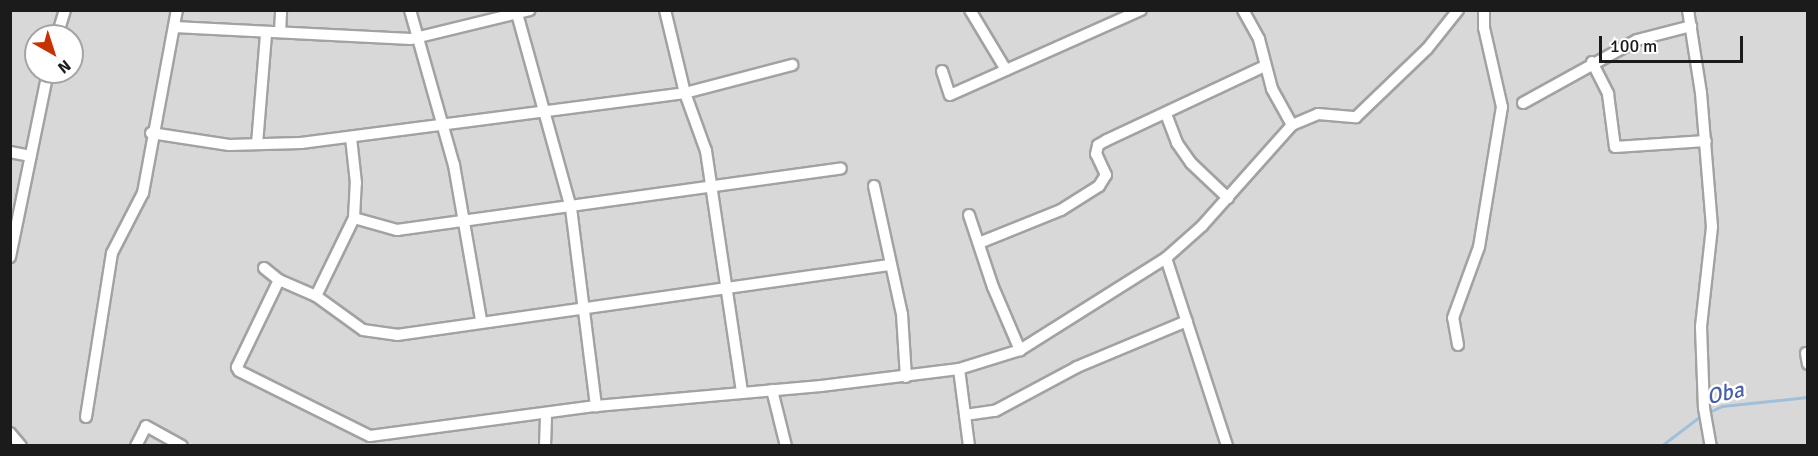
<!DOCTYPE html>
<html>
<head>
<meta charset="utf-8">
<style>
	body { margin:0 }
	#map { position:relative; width:1818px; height:456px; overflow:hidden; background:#edece0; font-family:Signika,sans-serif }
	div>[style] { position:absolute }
	.residential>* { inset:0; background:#d9d8d8 }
	.stream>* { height:3px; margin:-1.5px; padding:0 1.5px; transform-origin:1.5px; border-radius:1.5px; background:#9fbfdb }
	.roads { filter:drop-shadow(2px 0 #a2a2a2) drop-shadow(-2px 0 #a2a2a2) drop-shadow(0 2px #a2a2a2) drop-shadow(0 -2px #a2a2a2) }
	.minor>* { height:10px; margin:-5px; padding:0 5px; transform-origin:5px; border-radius:5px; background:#fff }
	span { translate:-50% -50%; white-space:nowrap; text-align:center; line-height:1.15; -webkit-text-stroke:5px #fff; paint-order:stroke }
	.water-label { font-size:22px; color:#4860aa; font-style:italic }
	.frame { position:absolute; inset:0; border:12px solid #1b1b1b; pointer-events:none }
	.north { position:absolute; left:24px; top:24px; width:60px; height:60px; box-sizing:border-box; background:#fff; border:2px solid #a4a4a4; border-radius:50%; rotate:141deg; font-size:16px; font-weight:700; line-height:24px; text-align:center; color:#1b1b1b }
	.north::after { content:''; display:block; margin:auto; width:21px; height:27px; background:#c63200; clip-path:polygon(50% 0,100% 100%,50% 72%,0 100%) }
	.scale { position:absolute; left:1599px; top:36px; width:144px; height:27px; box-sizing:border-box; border:3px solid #1b1b1b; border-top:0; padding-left:8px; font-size:18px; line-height:21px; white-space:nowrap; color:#1b1b1b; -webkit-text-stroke:4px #fff; paint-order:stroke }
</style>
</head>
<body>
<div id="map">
	<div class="residential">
		<i style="clip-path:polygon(evenodd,11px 11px,1807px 11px,1807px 445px,11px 445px,11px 11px,36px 36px,72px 36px,72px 72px,36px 72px,36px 36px)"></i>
	</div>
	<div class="stream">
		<i style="left:1709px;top:412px;width:14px;rotate:-25deg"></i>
		<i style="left:1722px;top:406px;width:86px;rotate:-6deg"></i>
		<i style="left:1661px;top:446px;width:53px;rotate:-37.3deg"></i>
	</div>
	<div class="roads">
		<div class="minor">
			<i style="left:410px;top:10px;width:161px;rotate:74.2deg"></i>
			<i style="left:454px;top:165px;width:157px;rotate:80.1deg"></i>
			<i style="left:516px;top:10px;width:205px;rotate:74.5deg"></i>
			<i style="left:571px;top:208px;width:200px;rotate:82.8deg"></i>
			<i style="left:665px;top:10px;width:85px;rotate:76.5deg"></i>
			<i style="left:685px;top:93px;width:62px;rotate:70.1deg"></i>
			<i style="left:706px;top:151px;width:243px;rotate:81.5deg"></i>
			<i style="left:970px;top:10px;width:70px;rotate:59deg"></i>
			<i style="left:1243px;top:10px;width:33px;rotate:61deg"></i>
			<i style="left:1259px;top:39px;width:52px;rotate:75.4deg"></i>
			<i style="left:1272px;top:89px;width:41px;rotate:60.9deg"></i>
			<i style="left:1688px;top:10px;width:84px;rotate:81.1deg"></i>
			<i style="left:1701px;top:93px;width:134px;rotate:85.3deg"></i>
			<i style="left:1712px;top:227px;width:101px;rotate:96.3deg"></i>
			<i style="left:1701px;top:327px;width:81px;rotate:87.9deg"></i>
			<i style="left:1704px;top:408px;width:39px;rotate:80deg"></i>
			<i style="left:174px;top:27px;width:237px;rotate:2.9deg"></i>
			<i style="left:411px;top:39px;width:122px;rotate:-13.7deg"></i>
			<i style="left:280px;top:32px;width:22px;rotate:-87deg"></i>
			<i style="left:57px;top:36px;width:27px;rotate:-73deg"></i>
			<i style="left:1592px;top:62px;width:36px;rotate:63deg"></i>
			<i style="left:1608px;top:94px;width:53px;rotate:82.5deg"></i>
			<i style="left:1615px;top:147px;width:91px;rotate:-3.8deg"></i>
			<i style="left:942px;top:71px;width:25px;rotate:72deg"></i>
			<i style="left:950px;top:95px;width:209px;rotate:-24deg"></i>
			<i style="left:1523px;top:103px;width:130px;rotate:-28.9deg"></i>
			<i style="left:1637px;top:40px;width:56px;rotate:-14.5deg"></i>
			<i style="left:1166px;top:114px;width:31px;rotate:69deg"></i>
			<i style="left:1177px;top:143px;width:24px;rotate:55deg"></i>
			<i style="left:1191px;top:163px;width:51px;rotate:43.4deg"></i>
			<i style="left:151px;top:133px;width:79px;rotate:8.7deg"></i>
			<i style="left:229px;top:145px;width:72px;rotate:-1.6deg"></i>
			<i style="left:301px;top:143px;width:387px;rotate:-7.4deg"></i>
			<i style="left:685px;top:93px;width:111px;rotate:-14.7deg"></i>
			<i style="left:257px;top:144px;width:110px;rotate:-85.3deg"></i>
			<i style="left:10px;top:152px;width:21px;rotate:11deg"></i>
			<i style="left:874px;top:186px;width:131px;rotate:77.7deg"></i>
			<i style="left:902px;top:314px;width:63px;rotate:86.4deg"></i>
			<i style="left:969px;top:215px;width:76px;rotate:71.6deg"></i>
			<i style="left:993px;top:287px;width:69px;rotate:66.8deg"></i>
			<i style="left:354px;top:218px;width:45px;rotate:15.6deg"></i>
			<i style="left:397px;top:230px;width:448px;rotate:-7.9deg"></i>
			<i style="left:979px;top:243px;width:88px;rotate:-21.9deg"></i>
			<i style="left:1061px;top:210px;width:45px;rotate:-32.3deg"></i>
			<i style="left:1099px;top:186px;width:13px;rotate:-58deg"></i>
			<i style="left:1106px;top:175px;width:23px;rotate:-115deg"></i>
			<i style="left:1096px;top:154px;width:9px;rotate:-77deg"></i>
			<i style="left:1098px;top:145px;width:10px;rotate:-29deg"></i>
			<i style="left:1107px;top:140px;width:174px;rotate:-25.1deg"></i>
			<i style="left:10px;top:257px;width:189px;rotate:-78.4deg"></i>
			<i style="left:1166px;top:258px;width:198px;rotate:72deg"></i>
			<i style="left:264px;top:268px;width:19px;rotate:39deg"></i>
			<i style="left:279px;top:280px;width:40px;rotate:23.4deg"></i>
			<i style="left:316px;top:296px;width:58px;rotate:35.9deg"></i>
			<i style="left:363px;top:330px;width:34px;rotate:8deg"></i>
			<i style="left:397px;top:335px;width:497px;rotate:-8.1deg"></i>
			<i style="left:279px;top:280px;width:97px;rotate:115.8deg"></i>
			<i style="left:237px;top:367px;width:4px;rotate:63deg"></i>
			<i style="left:239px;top:371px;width:146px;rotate:26.4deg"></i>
			<i style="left:370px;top:436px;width:228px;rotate:-7.6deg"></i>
			<i style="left:596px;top:406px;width:226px;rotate:-5.1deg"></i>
			<i style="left:821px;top:386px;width:139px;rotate:-7deg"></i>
			<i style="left:959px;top:369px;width:64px;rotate:-17.3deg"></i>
			<i style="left:1020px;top:350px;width:173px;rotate:-32.2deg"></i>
			<i style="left:1166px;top:258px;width:48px;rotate:-41.6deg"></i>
			<i style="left:1202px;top:226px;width:135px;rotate:-48.3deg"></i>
			<i style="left:1292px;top:125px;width:28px;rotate:-23deg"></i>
			<i style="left:1318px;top:114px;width:38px;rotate:5deg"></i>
			<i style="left:1356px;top:117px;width:98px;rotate:-43.8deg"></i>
			<i style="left:1427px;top:49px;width:50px;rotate:-51.5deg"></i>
			<i style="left:316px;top:296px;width:87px;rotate:-64deg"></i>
			<i style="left:354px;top:218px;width:35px;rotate:-87deg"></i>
			<i style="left:356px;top:183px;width:45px;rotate:-96.3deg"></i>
			<i style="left:1458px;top:345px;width:27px;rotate:-100deg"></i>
			<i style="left:1453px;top:318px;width:76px;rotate:-69.9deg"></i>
			<i style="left:1479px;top:247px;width:142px;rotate:-80.7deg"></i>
			<i style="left:1502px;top:107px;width:81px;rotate:-102.8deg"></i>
			<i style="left:1484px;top:28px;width:18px;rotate:-90deg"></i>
			<i style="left:1806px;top:353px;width:11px;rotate:80deg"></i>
			<i style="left:959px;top:369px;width:78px;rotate:82.6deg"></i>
			<i style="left:772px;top:390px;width:58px;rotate:76deg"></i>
			<i style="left:965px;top:415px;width:30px;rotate:-8deg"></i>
			<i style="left:995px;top:411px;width:93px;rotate:-28.2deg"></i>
			<i style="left:1077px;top:367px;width:119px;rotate:-22.7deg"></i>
			<i style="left:86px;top:417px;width:166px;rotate:-81deg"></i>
			<i style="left:112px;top:253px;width:68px;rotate:-62.7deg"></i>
			<i style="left:143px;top:193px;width:186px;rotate:-79.5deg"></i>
			<i style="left:10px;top:433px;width:17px;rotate:50deg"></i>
			<i style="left:136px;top:446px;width:22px;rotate:-63deg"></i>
			<i style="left:146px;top:426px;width:41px;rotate:29.1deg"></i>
			<i style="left:545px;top:446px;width:33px;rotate:-88deg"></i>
		</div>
	</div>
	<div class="water-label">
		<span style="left:1725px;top:393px;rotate:-13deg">Oba</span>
	</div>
	<div class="frame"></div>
	<div class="north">N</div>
	<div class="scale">100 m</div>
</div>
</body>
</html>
